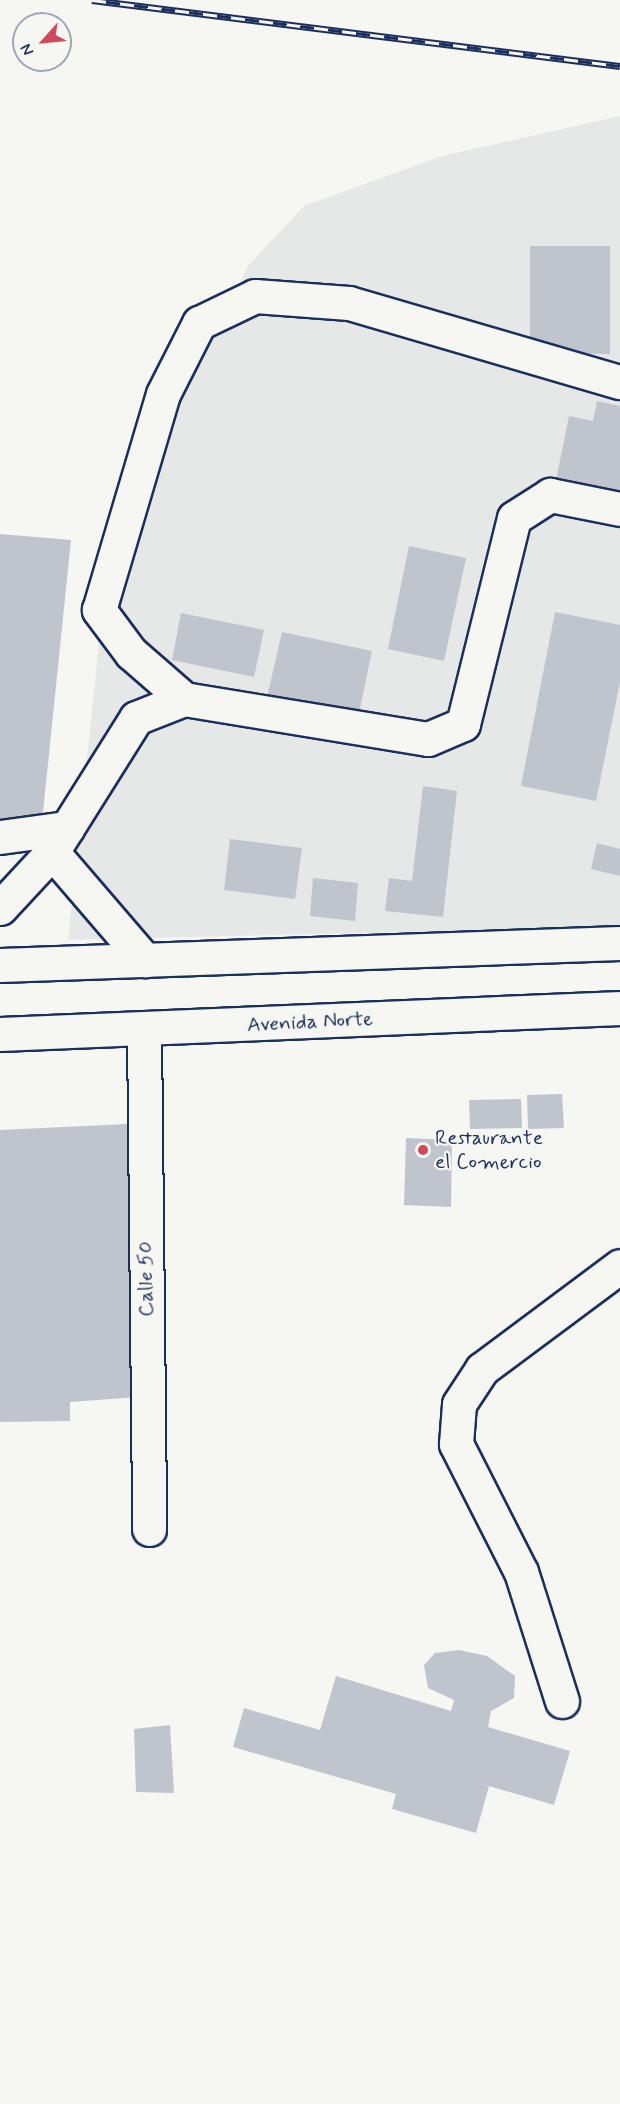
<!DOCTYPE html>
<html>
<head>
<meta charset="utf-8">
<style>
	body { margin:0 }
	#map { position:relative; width:620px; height:2104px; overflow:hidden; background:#f6f6f2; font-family:Mynerve,sans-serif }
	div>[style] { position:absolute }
	.built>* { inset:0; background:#e6e7e7 }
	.building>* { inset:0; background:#c0c4cd }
	.roads { filter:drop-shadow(2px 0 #1b2f5e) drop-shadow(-2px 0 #1b2f5e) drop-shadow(0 2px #1b2f5e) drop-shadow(0 -2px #1b2f5e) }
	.minor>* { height:33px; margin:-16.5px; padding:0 16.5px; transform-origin:16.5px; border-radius:16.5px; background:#f6f6f2 }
	.major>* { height:33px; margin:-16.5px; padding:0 16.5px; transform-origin:16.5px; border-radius:16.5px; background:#f6f6f2 }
	.rail>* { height:7px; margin-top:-3.5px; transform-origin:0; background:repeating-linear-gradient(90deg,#f6f6f2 0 14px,#1b2f5e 0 28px); box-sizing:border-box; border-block:2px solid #1b2f5e }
	.dots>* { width:16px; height:16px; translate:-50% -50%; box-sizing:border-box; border:3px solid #f6f6f2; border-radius:50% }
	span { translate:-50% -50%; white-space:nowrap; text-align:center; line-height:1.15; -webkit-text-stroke:4.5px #f6f6f2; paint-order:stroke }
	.street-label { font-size:21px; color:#1b2f5e }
	.poi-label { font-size:21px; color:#1b2f5e }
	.left { translate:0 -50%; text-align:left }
	.north { position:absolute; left:12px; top:12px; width:60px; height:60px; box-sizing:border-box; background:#f6f6f2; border:2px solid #9ea6b7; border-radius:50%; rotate:243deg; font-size:16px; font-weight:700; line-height:24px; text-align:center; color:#1b2f5e }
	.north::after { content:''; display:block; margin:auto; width:21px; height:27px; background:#d1495b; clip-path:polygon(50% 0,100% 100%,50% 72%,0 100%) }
</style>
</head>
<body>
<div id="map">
	<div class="built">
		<i style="clip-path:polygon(620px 116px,620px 927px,68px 940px,109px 548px,248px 266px,304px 206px,442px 156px)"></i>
	</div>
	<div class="building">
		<i style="clip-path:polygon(530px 246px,610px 246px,610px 354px,530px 353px)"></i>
		<i style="clip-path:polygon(597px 401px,620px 406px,620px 498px,555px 485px,569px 416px,593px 421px)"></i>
		<i style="clip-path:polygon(0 534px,71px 540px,42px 822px,0 819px)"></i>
		<i style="clip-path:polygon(409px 546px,466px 558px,444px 661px,388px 649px)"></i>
		<i style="clip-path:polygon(555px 612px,620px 625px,620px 682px,596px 801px,521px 786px)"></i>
		<i style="clip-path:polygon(181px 613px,264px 630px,254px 677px,172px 660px)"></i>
		<i style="clip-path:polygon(282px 632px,372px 651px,359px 713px,302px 701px,297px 711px,265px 706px)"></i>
		<i style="clip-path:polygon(423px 786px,457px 791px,443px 917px,385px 911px,389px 878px,412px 881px)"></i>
		<i style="clip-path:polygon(230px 839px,302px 848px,295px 899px,224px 890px)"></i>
		<i style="clip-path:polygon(597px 843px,620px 849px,620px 876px,591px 869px)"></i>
		<i style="clip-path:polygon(313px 878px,358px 883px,355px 921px,310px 916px)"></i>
		<i style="clip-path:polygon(562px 1094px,564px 1128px,528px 1129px,527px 1095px)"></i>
		<i style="clip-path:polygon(521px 1099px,522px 1128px,470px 1129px,469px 1100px)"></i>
		<i style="clip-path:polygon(127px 1124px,138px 1397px,70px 1402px,70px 1421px,0 1422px,0 1130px)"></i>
		<i style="clip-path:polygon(406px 1138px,452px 1140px,451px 1207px,404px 1205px)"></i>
		<i style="clip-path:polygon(459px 1650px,487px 1656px,515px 1676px,514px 1698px,491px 1711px,488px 1727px,570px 1751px,554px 1805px,489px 1786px,476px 1833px,392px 1809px,396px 1794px,233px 1747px,244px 1708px,320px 1730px,336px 1676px,451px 1711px,454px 1700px,428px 1688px,424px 1665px,435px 1653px)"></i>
		<i style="clip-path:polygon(170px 1725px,174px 1793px,136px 1792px,134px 1729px)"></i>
	</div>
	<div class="roads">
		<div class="minor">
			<i style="left:184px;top:699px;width:70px;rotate:-139deg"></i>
			<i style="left:131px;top:653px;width:54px;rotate:-126.7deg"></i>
			<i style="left:99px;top:610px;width:225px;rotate:-73.5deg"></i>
			<i style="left:163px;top:394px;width:80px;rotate:-63.1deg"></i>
			<i style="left:199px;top:323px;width:62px;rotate:-25.7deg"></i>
			<i style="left:255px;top:296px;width:94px;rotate:4.3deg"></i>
			<i style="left:349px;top:303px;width:282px;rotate:16.3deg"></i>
			<i style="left:0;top:837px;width:68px;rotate:-7.7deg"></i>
			<i style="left:52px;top:852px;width:143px;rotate:49.3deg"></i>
			<i style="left:0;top:908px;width:76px;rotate:-47.1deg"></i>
			<i style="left:52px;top:852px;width:158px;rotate:-57.9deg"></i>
			<i style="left:136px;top:718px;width:52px;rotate:-21.6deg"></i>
			<i style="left:184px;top:699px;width:247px;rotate:9.3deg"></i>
			<i style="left:428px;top:739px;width:38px;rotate:-23deg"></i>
			<i style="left:463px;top:724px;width:212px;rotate:-76.1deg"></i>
			<i style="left:514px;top:518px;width:43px;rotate:-32.6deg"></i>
			<i style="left:550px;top:495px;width:71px;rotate:11.3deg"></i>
			<i style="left:144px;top:1030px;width:499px;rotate:89.4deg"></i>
			<i style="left:562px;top:1701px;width:135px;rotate:-107.6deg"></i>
			<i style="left:521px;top:1572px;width:144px;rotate:-116.9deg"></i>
			<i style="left:456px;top:1444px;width:40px;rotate:-85.7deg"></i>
			<i style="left:459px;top:1404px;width:42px;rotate:-56.7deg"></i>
			<i style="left:482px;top:1369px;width:172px;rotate:-36.7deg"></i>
		</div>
		<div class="major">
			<i style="left:0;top:965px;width:620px;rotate:-2.03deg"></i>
			<i style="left:0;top:1034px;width:621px;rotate:-2.4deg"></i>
		</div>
	</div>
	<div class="rail">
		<i style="left:92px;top:0;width:532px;rotate:7.13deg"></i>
	</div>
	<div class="dots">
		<i style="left:423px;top:1150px;background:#d1495b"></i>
	</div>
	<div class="street-label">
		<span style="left:310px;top:1022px;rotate:-3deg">Avenida Norte</span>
		<span style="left:146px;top:1279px;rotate:-91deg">Calle 50</span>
	</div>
	<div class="poi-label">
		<span class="left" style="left:435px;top:1150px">Restaurante<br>el Comercio</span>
	</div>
	<div class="north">N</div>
</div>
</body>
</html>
